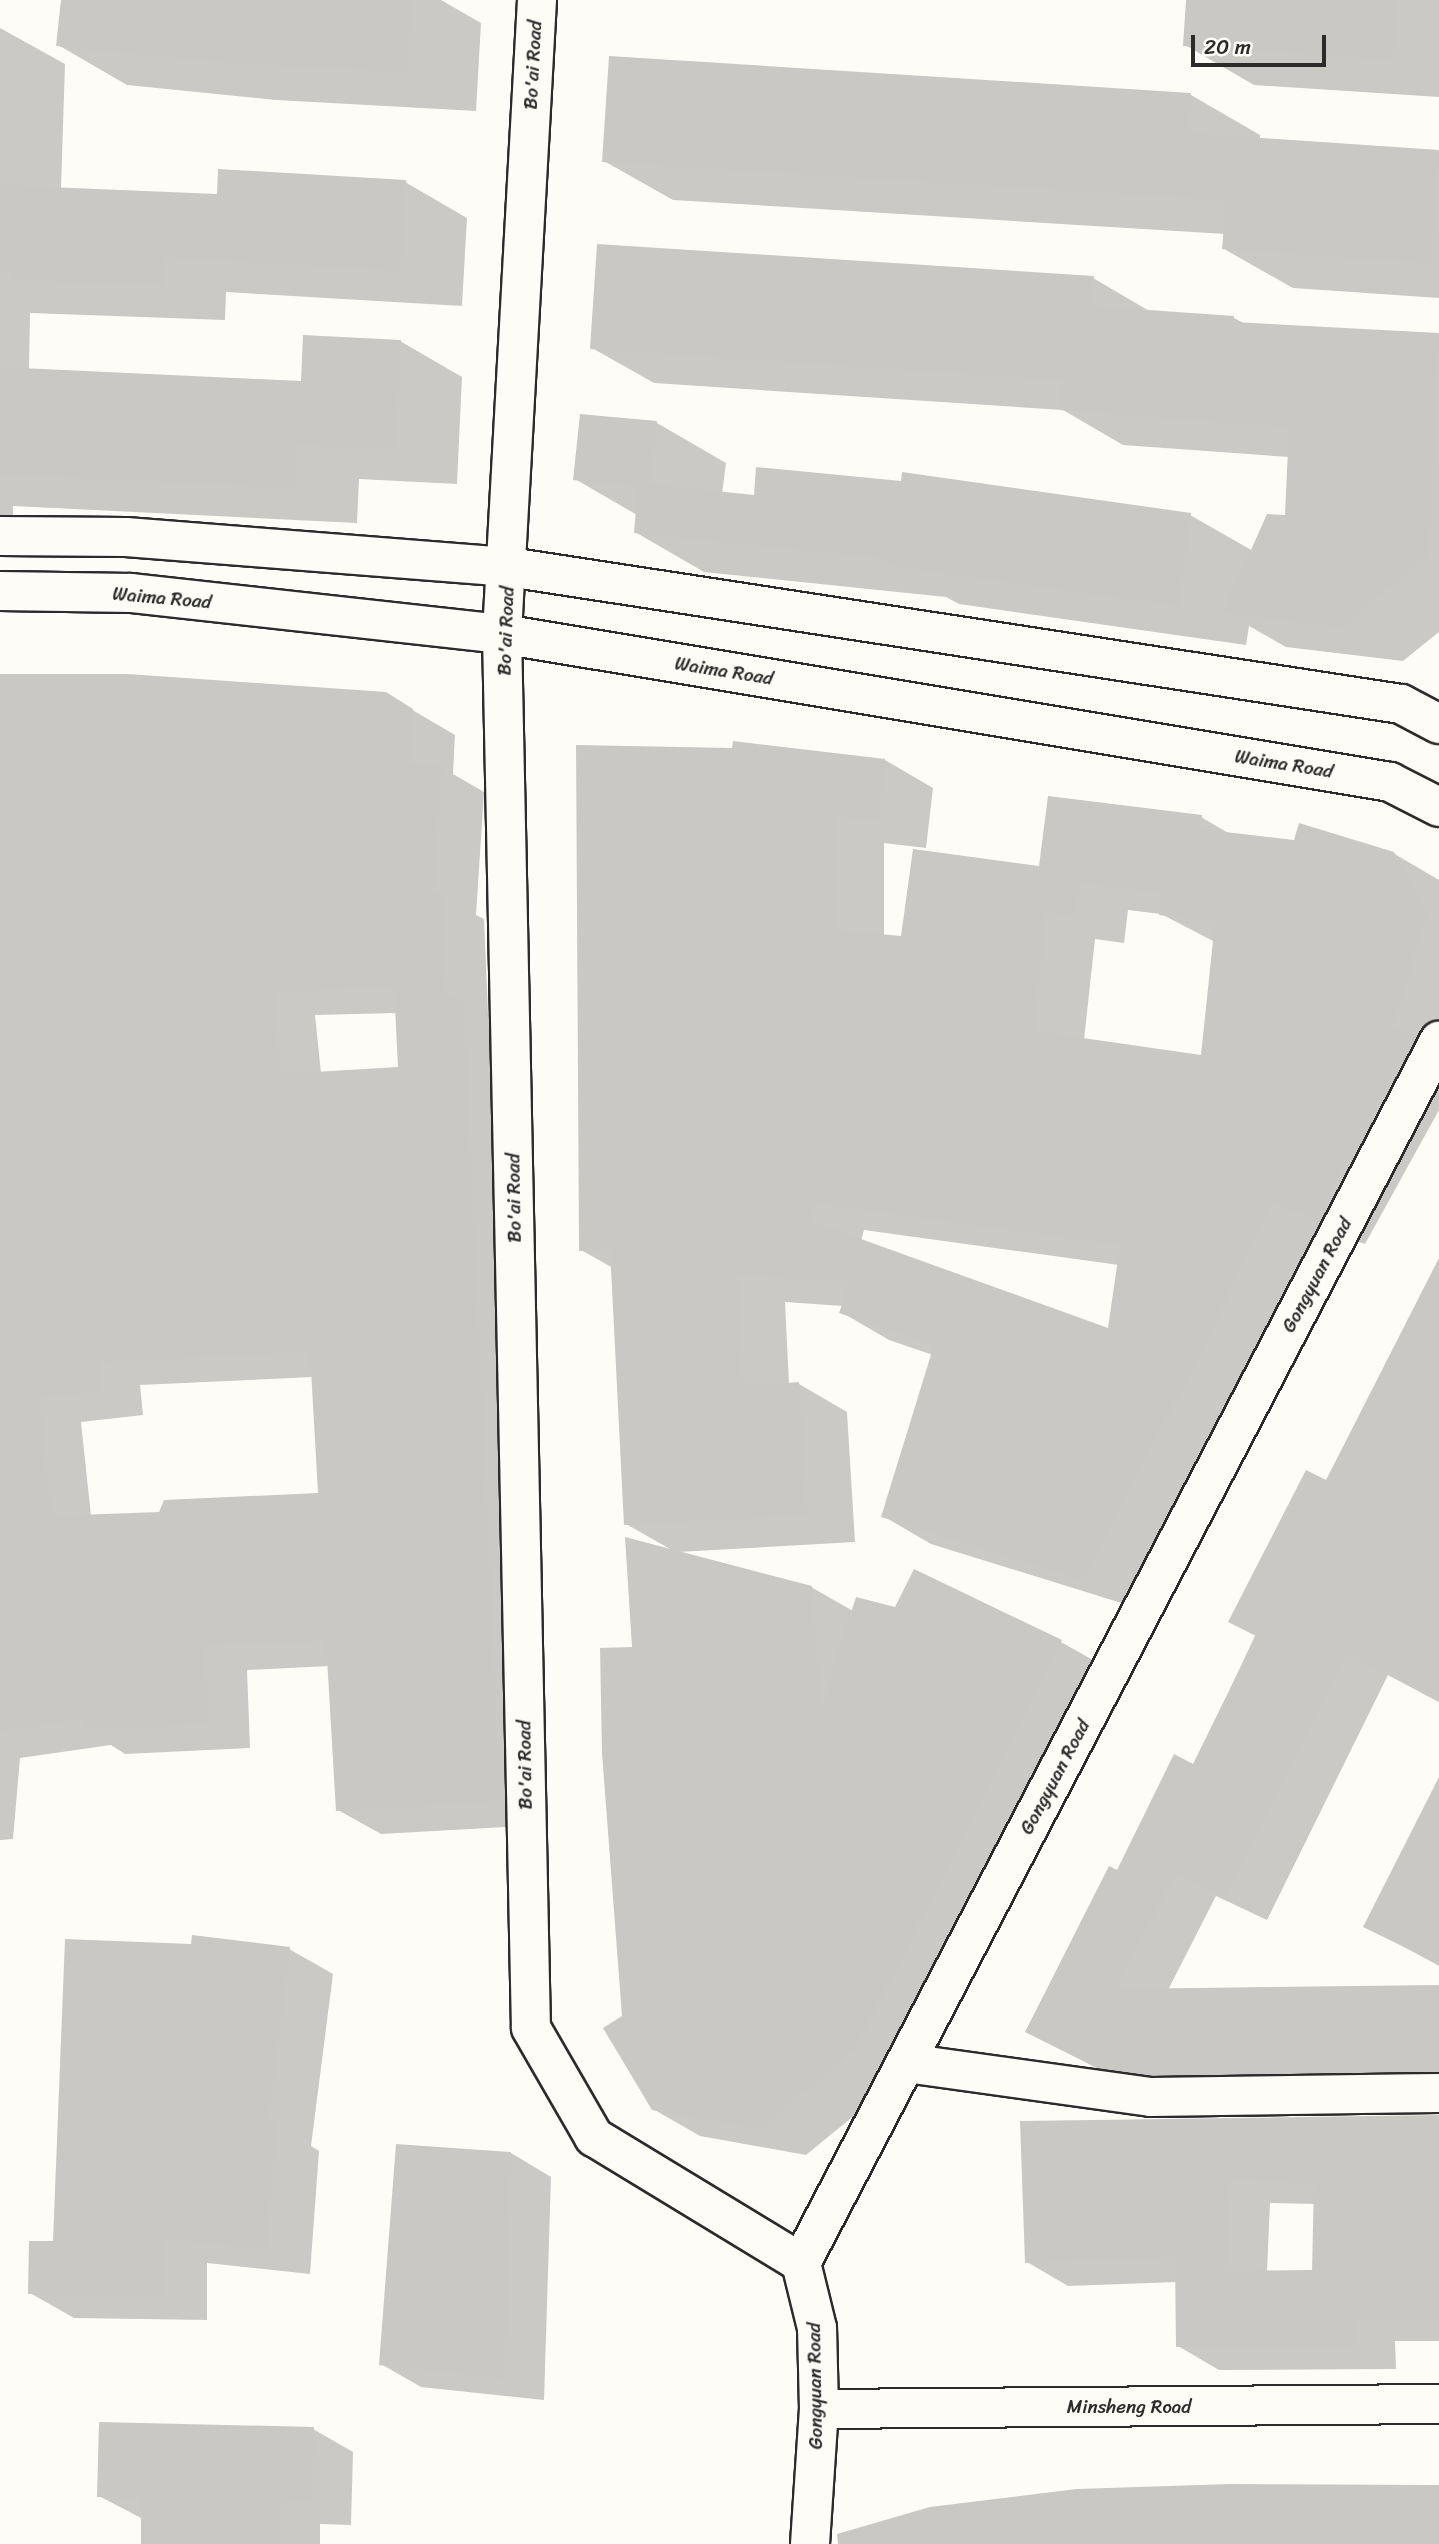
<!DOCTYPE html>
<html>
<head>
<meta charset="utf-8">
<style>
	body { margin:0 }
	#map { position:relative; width:1439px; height:2544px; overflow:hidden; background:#fdfcf7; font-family:Sriracha,sans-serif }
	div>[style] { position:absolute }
	.shadow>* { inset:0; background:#0003 }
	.building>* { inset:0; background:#c9c8c4 }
	.roads { filter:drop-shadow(2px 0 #2b2b2b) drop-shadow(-2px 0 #2b2b2b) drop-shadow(0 2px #2b2b2b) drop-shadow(0 -2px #2b2b2b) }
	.street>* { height:38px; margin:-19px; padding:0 19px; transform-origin:19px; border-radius:19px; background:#fdfcf7 }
	.secondary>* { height:38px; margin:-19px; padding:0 19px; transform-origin:19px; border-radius:19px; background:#fdfcf7 }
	span { translate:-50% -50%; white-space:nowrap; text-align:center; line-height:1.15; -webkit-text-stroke:5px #fdfcf7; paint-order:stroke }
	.street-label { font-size:19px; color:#2b2b2b }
	.scale { position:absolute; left:1191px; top:35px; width:135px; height:32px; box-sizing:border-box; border:4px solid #2b2b2b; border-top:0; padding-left:9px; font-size:21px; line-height:24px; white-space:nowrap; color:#2b2b2b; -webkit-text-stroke:5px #fdfcf7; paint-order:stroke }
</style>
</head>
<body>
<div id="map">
	<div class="shadow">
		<i style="clip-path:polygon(63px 0,441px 0,481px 23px,476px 111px,276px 100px,127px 85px,58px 45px)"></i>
		<i style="clip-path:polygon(1188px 0,1439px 0,1439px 97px,1254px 85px,1185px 45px)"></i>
		<i style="clip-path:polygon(0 28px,65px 64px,61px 189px,218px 195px,405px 182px,467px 218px,462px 306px,226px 292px,225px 320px,30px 313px,29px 370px,303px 383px,400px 341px,462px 377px,457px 484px,359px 479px,357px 523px,13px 506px,13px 516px,0 515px)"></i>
		<i style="clip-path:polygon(611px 58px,1191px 95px,1260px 135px,1260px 139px,1439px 152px,1439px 298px,1293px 288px,1224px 249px,1225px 234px,673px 200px,604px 161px)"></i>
		<i style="clip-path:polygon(1093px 278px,1151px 312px,1234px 318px,1247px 325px,1439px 335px,1439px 632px,1403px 661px,1286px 647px,1249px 626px,1246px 645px,959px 604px,946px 597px,704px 572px,635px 532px,637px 515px,575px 479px,657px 423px,726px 463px,722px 494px,1190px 515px,1253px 551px,1286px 517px,1289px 457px,1123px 445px,1063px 410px,654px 383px,592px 348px)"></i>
		<i style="clip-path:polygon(evenodd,0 675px,385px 694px,455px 735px,453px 774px,484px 792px,476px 915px,484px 919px,488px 1014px,506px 1024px,542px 1825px,381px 1834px,338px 1810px,330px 1666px,247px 1670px,250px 1748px,125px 1754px,111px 1745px,20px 1758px,13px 1839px,0 1840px,0 675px,397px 1013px,399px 1068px,321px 1073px,315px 1015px,397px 1013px,0 675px,313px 1377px,320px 1494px,161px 1514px,91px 1516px,81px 1422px,143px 1415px,140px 1385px,313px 1377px)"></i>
		<i style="clip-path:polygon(evenodd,578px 747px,885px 760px,933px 788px,926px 848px,884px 843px,884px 936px,903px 938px,1040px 868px,1201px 817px,1230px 834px,1393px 853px,1439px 880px,1439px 1110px,1365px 1244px,1320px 1229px,1131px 1606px,931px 1544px,883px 1516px,933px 1355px,889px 1340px,841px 1312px,843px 1306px,785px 1302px,789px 1384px,799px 1384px,847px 1412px,855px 1542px,678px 1552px,811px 1587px,853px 1611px,1061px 1642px,1107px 1668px,900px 2078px,806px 2155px,700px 2136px,653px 2109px,624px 2017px,634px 1648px,670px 1549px,626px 1524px,613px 1268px,581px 1250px,578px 747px,1128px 910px,1161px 914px,1215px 942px,1203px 1057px,1084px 1040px,1095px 939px,1124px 943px,1128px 910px,578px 747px,864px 1230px,1119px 1265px,1110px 1330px,861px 1241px,864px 1230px)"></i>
		<i style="clip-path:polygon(1439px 1262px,1439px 1702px,1388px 1675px,1267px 1920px,1216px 1896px,1168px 1990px,1439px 1987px,1439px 2097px,1138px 2090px,1027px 2031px,1118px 1872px,1194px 1766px,1327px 1482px)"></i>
		<i style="clip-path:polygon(1439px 1781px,1439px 1966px,1366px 1926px)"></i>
		<i style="clip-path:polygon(289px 1949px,333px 1974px,311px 2146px,319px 2151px,310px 2274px,207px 2263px,207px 2320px,74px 2318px,30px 2293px,54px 2243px)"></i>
		<i style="clip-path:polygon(evenodd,1439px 2117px,1439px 2341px,1395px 2341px,1396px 2369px,1219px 2370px,1178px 2346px,1177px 2282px,1068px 2286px,1027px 2262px,1022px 2123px,1439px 2117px,1270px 2203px,1315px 2204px,1314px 2272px,1267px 2272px,1270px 2203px)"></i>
		<i style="clip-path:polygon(511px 2153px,551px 2177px,544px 2400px,421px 2387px,381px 2364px)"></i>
		<i style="clip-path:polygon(313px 2429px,353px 2452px,351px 2525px,320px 2524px,320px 2544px,142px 2544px,143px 2519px,99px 2496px)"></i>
	</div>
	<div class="building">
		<i style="clip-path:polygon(61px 0,411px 0,407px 72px,205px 61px,56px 46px)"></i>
		<i style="clip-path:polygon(1186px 0,1397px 0,1392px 60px,1183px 46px)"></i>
		<i style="clip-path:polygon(609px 56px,1191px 93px,1189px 133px,1439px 150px,1431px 263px,1222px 249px,1226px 200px,602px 162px)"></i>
		<i style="clip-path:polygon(218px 169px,406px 180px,400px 271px,165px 257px,164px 285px,14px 280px,14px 273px,0 273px,0 185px,217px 194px)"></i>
		<i style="clip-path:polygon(597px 244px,1094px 276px,1092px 306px,1234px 316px,1234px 322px,1439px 333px,1429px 555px,1341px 627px,1223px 613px,1267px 514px,1285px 515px,1289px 427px,1060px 410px,1063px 380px,590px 349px)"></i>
		<i style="clip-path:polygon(303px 335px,401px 340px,395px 449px,297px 445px,295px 488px,0 474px,0 367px,301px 381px)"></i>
		<i style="clip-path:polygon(580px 414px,657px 421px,650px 484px,754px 495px,756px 467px,901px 481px,902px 472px,1191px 513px,1178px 606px,888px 565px,889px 559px,634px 533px,638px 486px,573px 480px)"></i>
		<i style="clip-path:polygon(evenodd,0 674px,128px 674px,386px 692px,413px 709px,410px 763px,442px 765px,433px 893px,442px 893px,446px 998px,463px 998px,500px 1801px,336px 1811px,326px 1641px,205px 1646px,208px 1724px,81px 1730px,85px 1719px,0 1731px,0 674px,394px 987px,398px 1067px,281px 1074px,273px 992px,394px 987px,0 674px,310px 1352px,318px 1493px,164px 1500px,159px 1512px,51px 1516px,39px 1398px,101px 1391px,98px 1362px,310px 1352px)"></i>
		<i style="clip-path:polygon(evenodd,733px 741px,885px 759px,878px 821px,836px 816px,836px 930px,901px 936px,913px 849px,1039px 866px,1048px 796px,1202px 815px,1200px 829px,1294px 840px,1299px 823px,1394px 852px,1426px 915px,1393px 1027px,1417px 1035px,1316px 1218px,1271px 1203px,1197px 1360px,1082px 1580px,881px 1517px,934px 1345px,839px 1313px,850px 1282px,737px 1275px,743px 1386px,799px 1382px,807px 1515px,624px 1525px,610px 1249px,579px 1251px,576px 745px,732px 748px,733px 741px,1080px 883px,1162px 893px,1159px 915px,1215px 922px,1201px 1055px,1034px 1031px,1046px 912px,1076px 916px,1080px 883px,733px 741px,815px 1203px,1120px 1245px,1108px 1328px,811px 1221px,815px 1203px)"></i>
		<i style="clip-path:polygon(1439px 1258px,1439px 1702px,1347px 1653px,1225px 1898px,1175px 1874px,1116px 1989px,1439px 1985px,1439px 2071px,1152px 2075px,1095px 2067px,1025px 2032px,1109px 1866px,1117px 1870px,1174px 1754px,1193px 1764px,1256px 1636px,1228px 1622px,1306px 1470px,1326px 1480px)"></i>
		<i style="clip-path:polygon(625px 1537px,812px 1586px,820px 1711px,856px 1597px,895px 1607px,914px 1569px,1062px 1640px,854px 2051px,759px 2129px,652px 2110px,603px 2028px,622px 2016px,602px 1753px,600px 1648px,632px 1647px)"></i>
		<i style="clip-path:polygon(1439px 1777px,1439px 1964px,1363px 1927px)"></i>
		<i style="clip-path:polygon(192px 1935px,290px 1947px,268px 2123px,276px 2124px,267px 2250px,164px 2239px,164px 2296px,28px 2294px,29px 2241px,53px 2241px,65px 1939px,191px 1944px)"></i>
		<i style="clip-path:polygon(evenodd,1439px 2115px,1439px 2319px,1355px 2318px,1355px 2346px,1176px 2347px,1175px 2257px,1025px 2263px,1020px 2121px,1439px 2115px,1230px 2180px,1314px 2183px,1312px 2270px,1225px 2271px,1230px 2180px)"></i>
		<i style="clip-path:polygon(396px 2144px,511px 2152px,504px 2378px,379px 2365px)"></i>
		<i style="clip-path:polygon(99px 2422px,314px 2427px,312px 2502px,281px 2502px,280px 2544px,141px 2544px,141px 2498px,97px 2497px)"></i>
		<i style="clip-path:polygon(1230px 2484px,1439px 2485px,1439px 2544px,838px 2544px,837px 2534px,930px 2507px,1077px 2489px)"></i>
	</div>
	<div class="roads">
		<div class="street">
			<i style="left:537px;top:0;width:635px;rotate:93.16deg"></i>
			<i style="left:502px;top:634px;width:1394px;rotate:88.81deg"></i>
			<i style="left:531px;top:2028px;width:126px;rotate:60deg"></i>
			<i style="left:594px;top:2137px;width:242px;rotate:31.3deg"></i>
			<i style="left:906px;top:2063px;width:247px;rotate:7.9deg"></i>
			<i style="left:1151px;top:2097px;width:288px;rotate:-0.8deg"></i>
			<i style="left:819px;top:2409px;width:620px;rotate:-0.46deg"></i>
			<i style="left:810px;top:2544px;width:135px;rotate:-86.2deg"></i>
			<i style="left:819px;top:2409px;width:81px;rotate:-91.4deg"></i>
			<i style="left:817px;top:2328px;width:67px;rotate:-103.8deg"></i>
			<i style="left:801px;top:2263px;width:1379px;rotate:-62.43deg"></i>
		</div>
		<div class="secondary">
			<i style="left:0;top:536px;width:126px;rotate:0.5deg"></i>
			<i style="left:126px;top:537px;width:384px;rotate:4.5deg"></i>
			<i style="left:509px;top:567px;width:902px;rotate:8.73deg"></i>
			<i style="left:1401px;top:704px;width:43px;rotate:27.8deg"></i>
			<i style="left:0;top:591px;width:131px;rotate:0.9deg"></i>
			<i style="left:131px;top:593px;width:373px;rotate:6.3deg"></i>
			<i style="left:502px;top:634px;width:900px;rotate:9.46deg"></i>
			<i style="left:1390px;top:782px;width:55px;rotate:27deg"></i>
		</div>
	</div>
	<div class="street-label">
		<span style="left:533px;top:65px;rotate:-87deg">Bo'ai Road</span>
		<span style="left:162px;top:598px;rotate:5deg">Waima Road</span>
		<span style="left:506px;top:631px;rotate:-88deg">Bo'ai Road</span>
		<span style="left:724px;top:671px;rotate:9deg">Waima Road</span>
		<span style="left:1284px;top:764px;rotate:9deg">Waima Road</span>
		<span style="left:514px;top:1198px;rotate:-91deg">Bo'ai Road</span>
		<span style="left:1317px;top:1275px;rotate:-62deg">Gongyuan Road</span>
		<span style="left:525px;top:1765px;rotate:-91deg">Bo'ai Road</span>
		<span style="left:1055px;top:1777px;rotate:-62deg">Gongyuan Road</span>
		<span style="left:815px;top:2386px;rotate:-91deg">Gongyuan Road</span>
		<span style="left:1129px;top:2407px">Minsheng Road</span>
	</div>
	<div class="scale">20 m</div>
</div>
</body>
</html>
